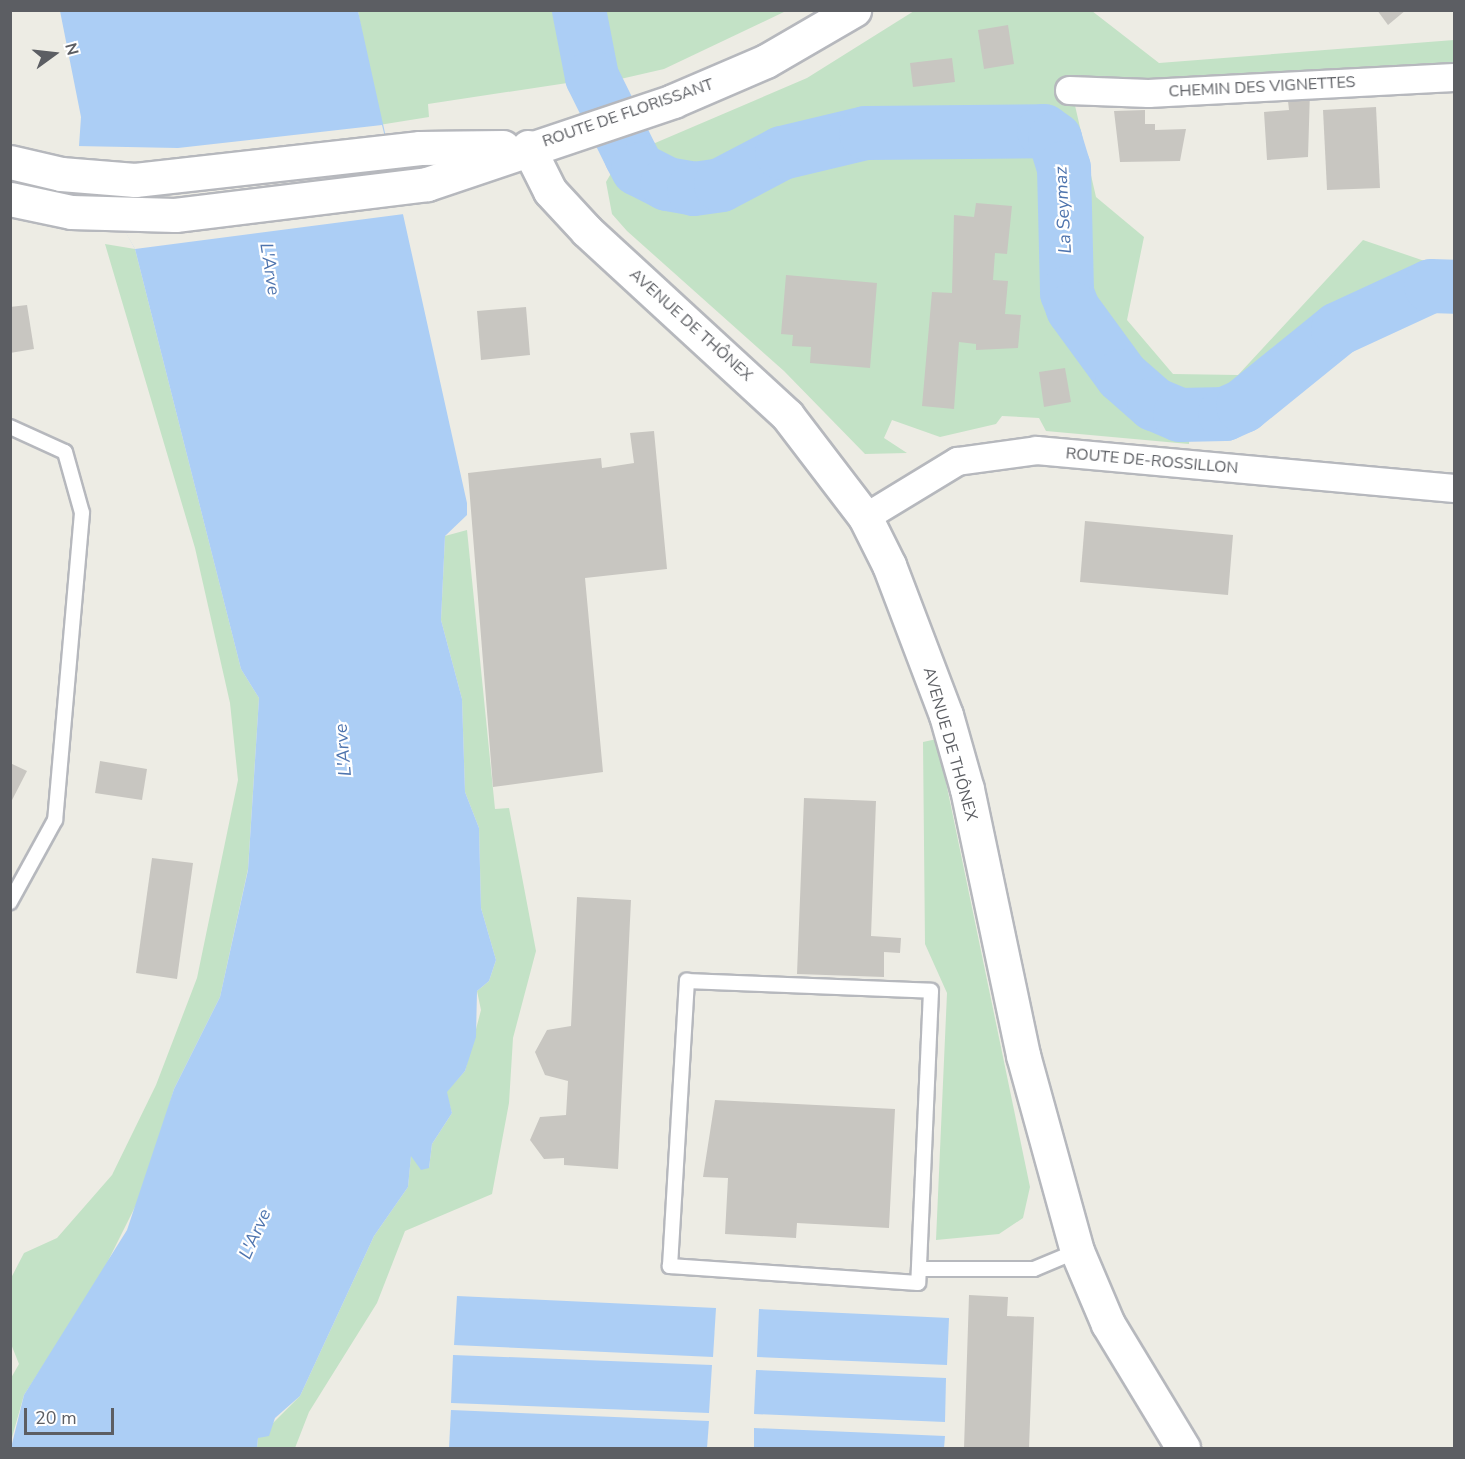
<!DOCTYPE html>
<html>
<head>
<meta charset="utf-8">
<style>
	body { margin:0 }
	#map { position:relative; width:1465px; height:1459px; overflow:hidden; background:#edece4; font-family:"Nunito Sans",sans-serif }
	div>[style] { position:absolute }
	.green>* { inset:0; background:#c3e2c6 }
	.water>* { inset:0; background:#accef5 }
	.pier>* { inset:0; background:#edece4 }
	.river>* { height:54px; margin:-27px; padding:0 27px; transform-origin:27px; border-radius:27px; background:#accef5 }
	.building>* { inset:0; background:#c8c6c1 }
	.roads { filter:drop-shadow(2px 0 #b6b8bd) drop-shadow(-2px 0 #b6b8bd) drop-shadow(0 2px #b6b8bd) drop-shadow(0 -2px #b6b8bd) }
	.service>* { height:14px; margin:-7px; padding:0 7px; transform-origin:7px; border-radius:7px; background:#fff }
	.minor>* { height:27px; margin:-13.5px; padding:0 13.5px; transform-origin:13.5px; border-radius:13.5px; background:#fff }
	.secondary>* { height:33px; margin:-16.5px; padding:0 16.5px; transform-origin:16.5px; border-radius:16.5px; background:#fff }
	span { translate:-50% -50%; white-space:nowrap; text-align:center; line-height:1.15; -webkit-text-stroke:4.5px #fff; paint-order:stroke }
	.street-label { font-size:16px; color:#5c5e63 }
	.water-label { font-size:18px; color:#4e74ae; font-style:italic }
	.frame { position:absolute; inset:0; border:12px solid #5c5e63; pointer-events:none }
	.north { position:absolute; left:24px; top:24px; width:60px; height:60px; -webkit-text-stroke:4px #fff; paint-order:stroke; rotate:75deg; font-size:16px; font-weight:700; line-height:24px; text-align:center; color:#5c5e63 }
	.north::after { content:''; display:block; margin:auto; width:21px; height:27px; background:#5c5e63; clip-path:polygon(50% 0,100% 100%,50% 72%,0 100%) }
	.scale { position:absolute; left:24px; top:1408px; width:90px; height:27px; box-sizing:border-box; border:3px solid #5c5e63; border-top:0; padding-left:8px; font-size:18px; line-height:21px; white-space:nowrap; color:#5c5e63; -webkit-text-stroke:4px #fff; paint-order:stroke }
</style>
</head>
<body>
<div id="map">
	<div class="green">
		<i style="clip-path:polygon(358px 11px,786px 11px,664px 69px,590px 86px,587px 80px,428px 104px,429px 117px,379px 125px)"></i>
		<i style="clip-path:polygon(914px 11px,1092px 11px,1159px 63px,1454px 40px,1454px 64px,1162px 86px,1068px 75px,1096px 197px,1144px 237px,1127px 320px,1173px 374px,1238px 375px,1363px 240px,1454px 271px,1454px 308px,1447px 306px,1335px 349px,1245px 434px,1190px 428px,1189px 444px,1046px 431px,1039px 418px,1002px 416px,996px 424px,940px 437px,892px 420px,884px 438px,907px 453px,865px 454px,784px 371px,627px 231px,612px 214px,606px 182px,620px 158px,807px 78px)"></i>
		<i style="clip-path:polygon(105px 244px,135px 249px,241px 669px,259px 698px,248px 869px,220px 997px,174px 1089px,145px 1187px,99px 1279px,24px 1395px,11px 1441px,11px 1378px,19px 1364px,11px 1344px,10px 1280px,24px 1253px,57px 1238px,112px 1175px,156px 1085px,197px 978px,238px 780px,230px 703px,195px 548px)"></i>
		<i style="clip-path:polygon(467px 530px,495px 809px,509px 808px,536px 951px,513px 1038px,509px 1103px,492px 1194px,405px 1231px,377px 1303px,309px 1412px,295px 1448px,257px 1448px,258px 1438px,300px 1396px,374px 1236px,408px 1187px,411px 1155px,429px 1168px,432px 1144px,452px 1113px,446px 1092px,465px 1071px,481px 1010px,477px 991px,489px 981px,496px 960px,481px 908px,479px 828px,465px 792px,462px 699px,441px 620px,445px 536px)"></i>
		<i style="clip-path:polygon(937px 739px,1030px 1187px,1023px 1218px,999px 1234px,936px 1240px,947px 993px,925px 944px,923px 742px)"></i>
	</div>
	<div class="water">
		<i style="clip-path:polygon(60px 11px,358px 11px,467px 503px,467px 515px,445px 536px,441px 620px,462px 699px,465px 792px,479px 828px,481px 908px,496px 960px,489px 981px,477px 991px,476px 1037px,465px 1071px,447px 1092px,452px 1113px,432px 1144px,429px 1168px,421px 1170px,411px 1156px,408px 1187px,374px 1236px,300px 1396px,275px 1418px,269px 1436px,258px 1438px,257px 1448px,11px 1448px,24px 1395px,127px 1230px,174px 1089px,220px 997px,248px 870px,259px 698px,241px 669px,135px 249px,79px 146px,81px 117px)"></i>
		<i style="clip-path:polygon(457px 1296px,716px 1308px,713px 1357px,454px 1345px)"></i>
		<i style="clip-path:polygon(759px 1309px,949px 1318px,947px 1365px,757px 1357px)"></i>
		<i style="clip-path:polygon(453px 1355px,712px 1365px,709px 1413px,451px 1403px)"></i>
		<i style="clip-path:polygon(756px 1370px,946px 1378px,945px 1422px,754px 1414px)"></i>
		<i style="clip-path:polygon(451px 1410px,709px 1421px,707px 1448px,449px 1448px)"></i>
		<i style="clip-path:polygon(754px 1428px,945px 1436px,944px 1448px,754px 1448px)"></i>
	</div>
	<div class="pier">
		<i style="clip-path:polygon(382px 125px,404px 214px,135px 249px,76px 146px,178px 148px)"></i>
	</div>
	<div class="river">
		<i style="left:579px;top:10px;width:68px;rotate:79deg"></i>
		<i style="left:592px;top:77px;width:88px;rotate:63.7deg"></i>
		<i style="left:631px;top:156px;width:15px;rotate:62deg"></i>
		<i style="left:638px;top:169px;width:33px;rotate:27deg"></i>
		<i style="left:667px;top:184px;width:27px;rotate:10deg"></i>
		<i style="left:694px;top:189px;width:27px;rotate:-8deg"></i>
		<i style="left:721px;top:185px;width:69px;rotate:-27.7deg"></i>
		<i style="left:782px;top:153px;width:86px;rotate:-13.4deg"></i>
		<i style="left:866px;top:133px;width:178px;rotate:-0.6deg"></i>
		<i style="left:1044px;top:131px;width:14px;rotate:36deg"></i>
		<i style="left:1055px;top:139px;width:30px;rotate:73deg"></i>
		<i style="left:1064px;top:168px;width:125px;rotate:88.6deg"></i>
		<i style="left:1067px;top:293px;width:17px;rotate:69deg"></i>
		<i style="left:1073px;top:309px;width:83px;rotate:53.8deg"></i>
		<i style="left:1122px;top:376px;width:43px;rotate:41.2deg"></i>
		<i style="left:1154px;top:404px;width:28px;rotate:23deg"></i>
		<i style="left:1180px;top:415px;width:45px;rotate:-1.3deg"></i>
		<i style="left:1225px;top:414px;width:20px;rotate:-24deg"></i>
		<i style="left:1243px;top:406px;width:122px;rotate:-39deg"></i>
		<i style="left:1338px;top:329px;width:102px;rotate:-24.8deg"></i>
		<i style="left:1431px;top:286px;width:23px;rotate:2deg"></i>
	</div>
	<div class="building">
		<i style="clip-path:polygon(1377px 10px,1406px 10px,1388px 25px)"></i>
		<i style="clip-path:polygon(1008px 25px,1014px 64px,984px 69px,978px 30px)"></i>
		<i style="clip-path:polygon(952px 58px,955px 82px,913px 87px,910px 63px)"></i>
		<i style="clip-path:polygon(1310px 91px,1308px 157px,1267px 160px,1264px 112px,1289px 110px,1287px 92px)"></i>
		<i style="clip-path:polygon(1376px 107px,1380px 188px,1327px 190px,1323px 110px)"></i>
		<i style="clip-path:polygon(1145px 110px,1145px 124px,1155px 124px,1155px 130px,1186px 129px,1180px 161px,1120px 162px,1114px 111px)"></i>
		<i style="clip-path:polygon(976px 203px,1012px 206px,1007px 254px,995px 253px,993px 280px,1008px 281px,1005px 314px,1021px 315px,1018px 348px,976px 350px,976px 344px,959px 342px,954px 409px,922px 406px,932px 292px,952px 293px,954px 215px,974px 217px)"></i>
		<i style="clip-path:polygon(786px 275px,877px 283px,870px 368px,810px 363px,811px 347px,792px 346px,793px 335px,781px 334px)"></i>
		<i style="clip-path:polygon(27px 305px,34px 349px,10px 353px,10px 307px)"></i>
		<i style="clip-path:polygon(526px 307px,530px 355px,481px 360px,477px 311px)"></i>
		<i style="clip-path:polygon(1065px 368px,1071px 402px,1044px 407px,1039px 372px)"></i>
		<i style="clip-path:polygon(654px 431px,667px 569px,585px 578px,603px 772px,493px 787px,468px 473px,601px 458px,602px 468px,634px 463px,630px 433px)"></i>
		<i style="clip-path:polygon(1085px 521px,1233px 535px,1228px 595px,1080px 582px)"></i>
		<i style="clip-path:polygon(100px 761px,147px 769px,142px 800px,95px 793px)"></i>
		<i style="clip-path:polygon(10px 763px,27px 771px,10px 804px)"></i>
		<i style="clip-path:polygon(804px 798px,876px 801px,871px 936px,901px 938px,900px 953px,884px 952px,884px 977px,797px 974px)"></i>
		<i style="clip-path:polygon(152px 858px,193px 863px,177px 979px,136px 973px)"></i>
		<i style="clip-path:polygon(577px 897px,631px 900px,618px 1169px,564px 1165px,564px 1158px,544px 1159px,530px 1140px,540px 1117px,566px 1115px,568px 1081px,545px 1075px,535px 1052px,547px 1030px,571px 1026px)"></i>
		<i style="clip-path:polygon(715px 1100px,895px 1109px,889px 1228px,797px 1223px,796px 1238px,725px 1234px,728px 1178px,703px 1177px)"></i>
		<i style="clip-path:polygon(969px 1295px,1008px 1297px,1007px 1316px,1034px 1317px,1029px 1448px,964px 1448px)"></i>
	</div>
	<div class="roads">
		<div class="service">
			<i style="left:10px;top:427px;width:60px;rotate:24.4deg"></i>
			<i style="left:65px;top:452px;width:63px;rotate:74.4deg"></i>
			<i style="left:82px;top:513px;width:308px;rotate:95deg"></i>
			<i style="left:55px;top:820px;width:94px;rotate:118.8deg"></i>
			<i style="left:687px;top:981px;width:244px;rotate:2.3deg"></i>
			<i style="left:931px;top:991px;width:292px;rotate:92.5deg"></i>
			<i style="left:918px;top:1283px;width:249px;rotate:-176.1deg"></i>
			<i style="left:670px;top:1266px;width:286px;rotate:-86.6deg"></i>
			<i style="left:919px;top:1269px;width:115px"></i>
			<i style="left:1034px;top:1269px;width:47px;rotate:-22.7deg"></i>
		</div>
		<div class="minor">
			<i style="left:1069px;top:90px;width:79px;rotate:2.2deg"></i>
			<i style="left:1148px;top:93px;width:306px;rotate:-3deg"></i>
			<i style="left:865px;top:517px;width:108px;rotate:-31.3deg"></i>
			<i style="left:957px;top:461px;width:80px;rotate:-7.9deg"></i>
			<i style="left:1036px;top:450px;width:420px;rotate:5.2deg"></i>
		</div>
		<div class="secondary">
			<i style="left:528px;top:147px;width:49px;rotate:63.4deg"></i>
			<i style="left:550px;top:191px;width:54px;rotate:47.2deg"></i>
			<i style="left:587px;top:231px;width:272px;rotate:42.6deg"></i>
			<i style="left:787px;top:415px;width:128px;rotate:52.6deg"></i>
			<i style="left:865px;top:517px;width:54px;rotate:63.4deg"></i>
			<i style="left:889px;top:565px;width:160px;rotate:69.2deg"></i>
			<i style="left:946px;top:715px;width:77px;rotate:74.2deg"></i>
			<i style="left:967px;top:789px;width:272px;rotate:78.1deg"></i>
			<i style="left:1023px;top:1055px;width:203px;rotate:74.6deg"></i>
			<i style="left:1077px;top:1251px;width:79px;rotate:67deg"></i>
			<i style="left:1108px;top:1324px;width:145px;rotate:58.8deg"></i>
			<i style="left:10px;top:162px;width:52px;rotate:13.2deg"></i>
			<i style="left:61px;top:174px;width:74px;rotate:4.6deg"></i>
			<i style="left:135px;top:180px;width:287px;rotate:-6.4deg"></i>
			<i style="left:420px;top:148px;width:83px;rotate:-0.7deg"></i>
			<i style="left:10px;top:199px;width:62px;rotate:12deg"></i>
			<i style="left:71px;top:212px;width:104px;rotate:1.7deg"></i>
			<i style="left:175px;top:215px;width:254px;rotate:-7deg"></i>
			<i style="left:427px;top:184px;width:260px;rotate:-18.6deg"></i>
			<i style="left:673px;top:101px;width:101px;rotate:-23.3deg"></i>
			<i style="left:766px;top:61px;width:102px;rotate:-30.1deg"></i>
		</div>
	</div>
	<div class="street-label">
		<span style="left:1262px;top:87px;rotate:-3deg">CHEMIN DES VIGNETTES</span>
		<span style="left:628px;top:113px;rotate:-19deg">ROUTE DE FLORISSANT</span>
		<span style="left:691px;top:325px;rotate:42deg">AVENUE DE THÔNEX</span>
		<span style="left:1152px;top:461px;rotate:5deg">ROUTE DE-ROSSILLON</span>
		<span style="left:950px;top:744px;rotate:74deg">AVENUE DE THÔNEX</span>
	</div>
	<div class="water-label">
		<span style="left:1063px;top:210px;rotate:-93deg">La Seymaz</span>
		<span style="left:270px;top:269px;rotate:81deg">L'Arve</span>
		<span style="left:343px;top:750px;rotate:-95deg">L'Arve</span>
		<span style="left:255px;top:1234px;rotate:-66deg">L'Arve</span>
	</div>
	<div class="frame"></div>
	<div class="north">N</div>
	<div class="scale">20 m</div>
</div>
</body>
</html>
